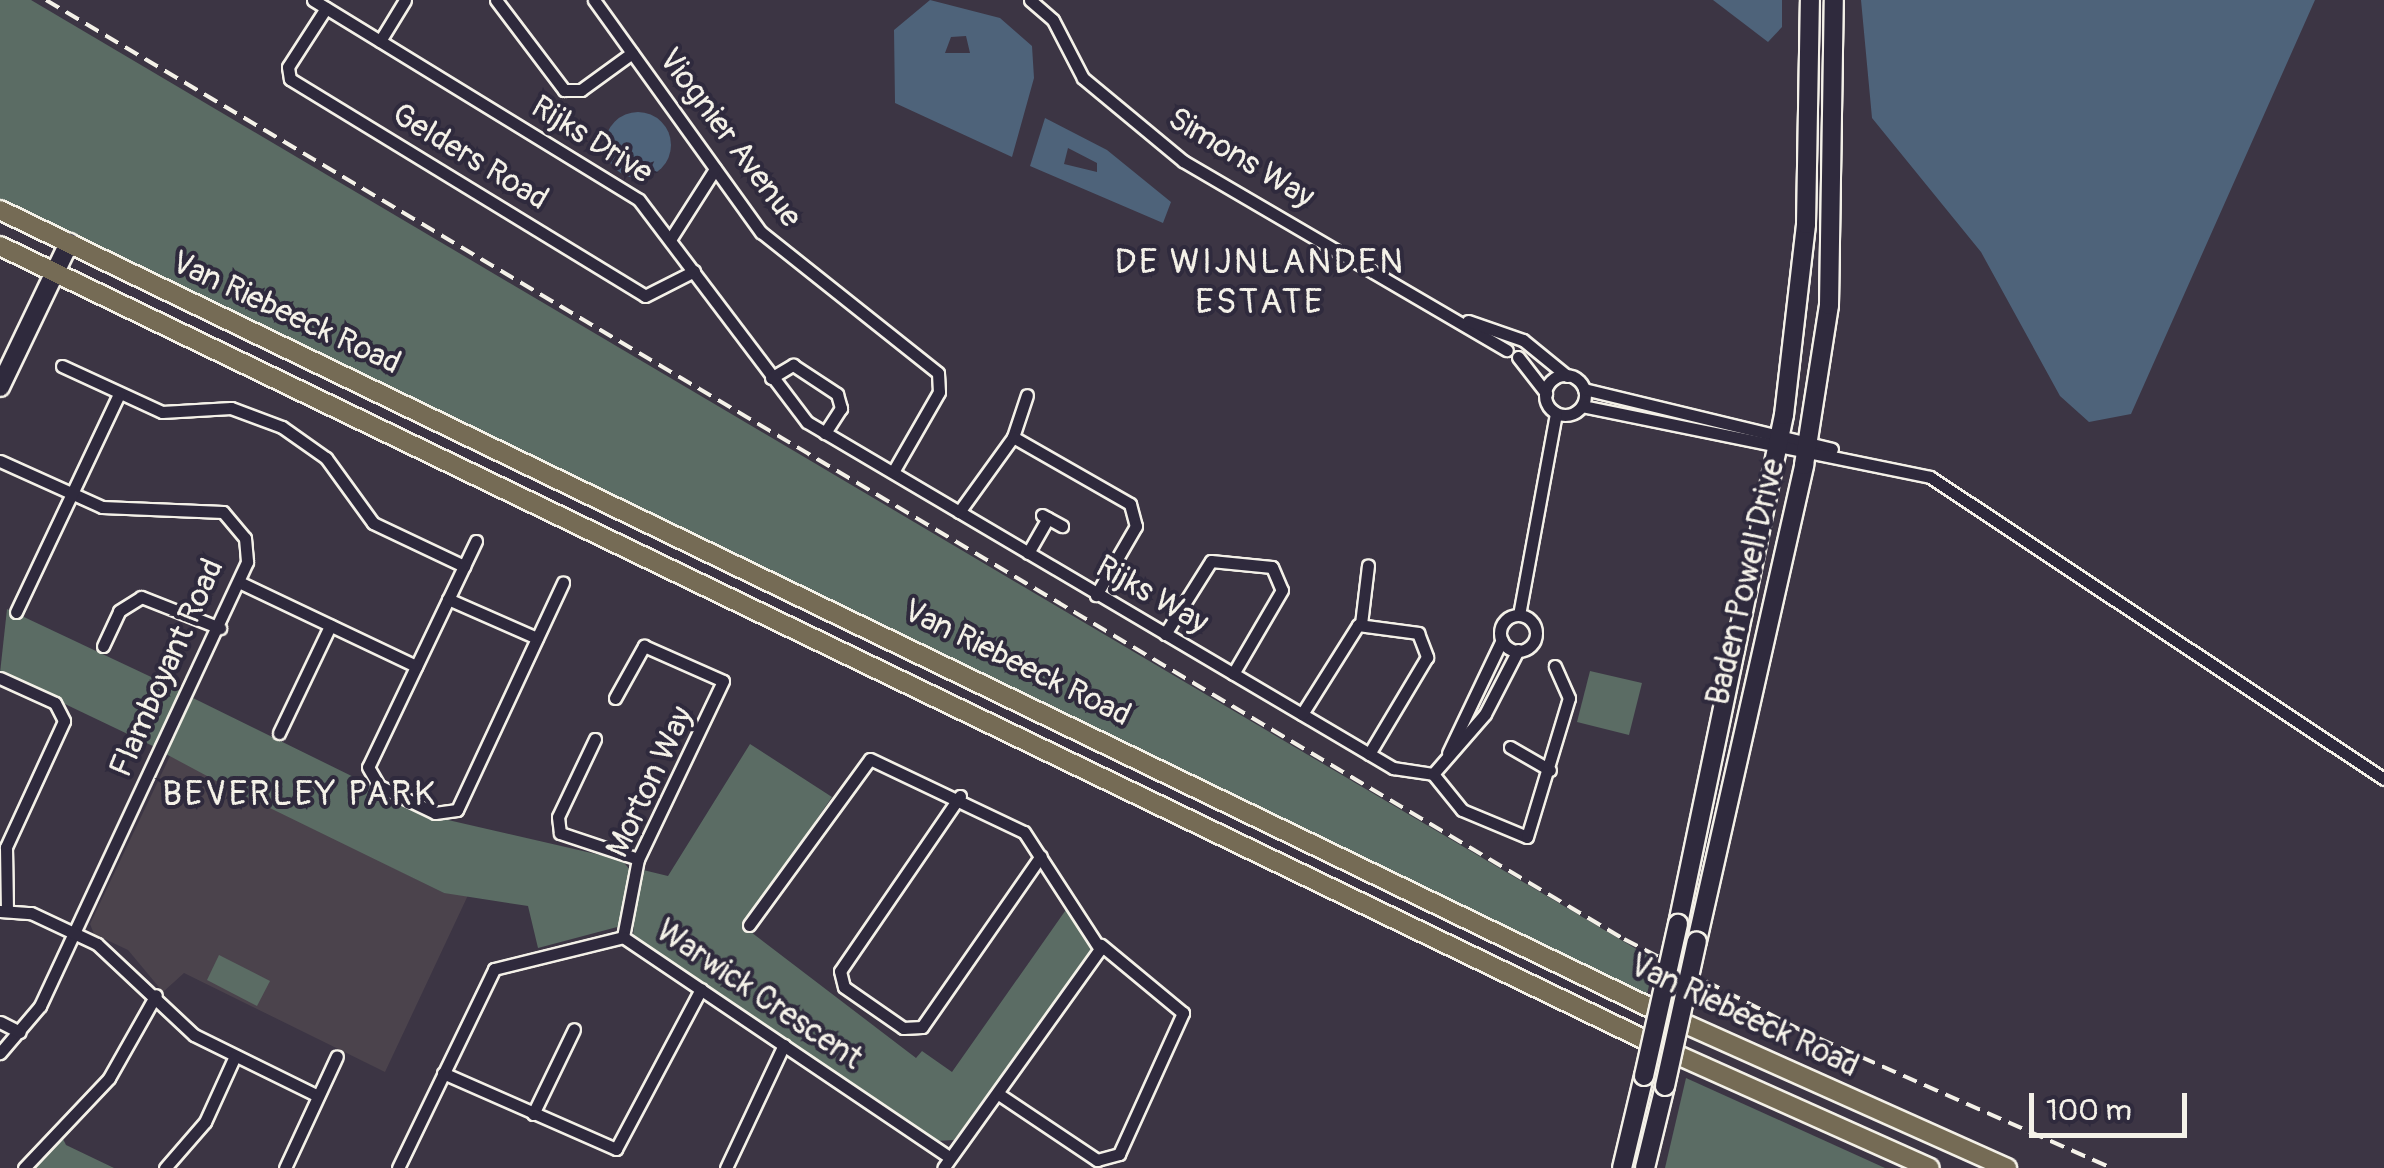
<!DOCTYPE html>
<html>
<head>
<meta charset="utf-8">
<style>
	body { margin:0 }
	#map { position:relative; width:2384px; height:1168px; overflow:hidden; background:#3c3544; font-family:Pangolin,sans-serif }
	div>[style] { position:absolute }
	.built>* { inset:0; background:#4b434c }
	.green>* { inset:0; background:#5b6c64 }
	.water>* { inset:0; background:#4e637a }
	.round { border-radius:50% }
	.roads { filter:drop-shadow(2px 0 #f4f1e8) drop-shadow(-2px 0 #f4f1e8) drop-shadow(0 2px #f4f1e8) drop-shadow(0 -2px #f4f1e8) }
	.street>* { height:11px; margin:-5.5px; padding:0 5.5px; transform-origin:5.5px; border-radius:5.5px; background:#2f2a3d }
	.street>.ring { margin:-5.5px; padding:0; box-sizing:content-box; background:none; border:11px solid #2f2a3d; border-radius:50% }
	.secondary>* { height:18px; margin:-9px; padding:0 9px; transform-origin:9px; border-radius:9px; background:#2f2a3d }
	.primary>* { height:18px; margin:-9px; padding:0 9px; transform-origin:9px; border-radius:9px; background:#756b55 }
	.rail>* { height:4px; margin-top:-2px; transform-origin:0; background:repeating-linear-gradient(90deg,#f4f1e8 0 15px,transparent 0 23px) }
	.bridges { filter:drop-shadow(2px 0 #f4f1e8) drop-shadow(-2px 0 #f4f1e8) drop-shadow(0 2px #f4f1e8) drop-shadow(0 -2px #f4f1e8) }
	.secondary-bridge>* { height:18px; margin:-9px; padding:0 9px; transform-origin:9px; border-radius:9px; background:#2f2a3d }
	span { translate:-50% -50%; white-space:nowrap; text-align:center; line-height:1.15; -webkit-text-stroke:8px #2f2a3d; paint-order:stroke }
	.street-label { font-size:32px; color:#f4f1e8 }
	.neighbourhood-label { font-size:35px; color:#f4f1e8; letter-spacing:2.5px }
	.scale { position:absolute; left:2029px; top:1093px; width:158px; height:45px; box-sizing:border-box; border:5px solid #f4f1e8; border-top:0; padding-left:12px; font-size:30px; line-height:35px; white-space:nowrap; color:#f4f1e8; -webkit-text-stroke:8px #2f2a3d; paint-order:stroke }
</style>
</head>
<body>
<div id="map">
	<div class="built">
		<i style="clip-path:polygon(170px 756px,444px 893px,470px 891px,385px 1072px,184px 973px,163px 992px,128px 950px,94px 934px,90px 924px)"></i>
	</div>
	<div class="green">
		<i style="clip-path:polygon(0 0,31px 0,1655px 960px,1647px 994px,0 201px)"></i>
		<i style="clip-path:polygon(7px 609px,183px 692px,157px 748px,0 673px)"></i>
		<i style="clip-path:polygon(1590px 671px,1642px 683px,1629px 735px,1577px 722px)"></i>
		<i style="clip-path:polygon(191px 697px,435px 817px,622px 860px,630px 870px,621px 926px,538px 948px,528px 906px,444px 893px,237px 792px,164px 753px)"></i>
		<i style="clip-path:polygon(750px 744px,832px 797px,743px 926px,916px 1058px,922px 1051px,952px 1072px,1070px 904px,1094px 948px,954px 1140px,936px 1141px,633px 936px,639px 869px,668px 876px)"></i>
		<i style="clip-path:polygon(219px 955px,270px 981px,257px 1006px,207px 980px)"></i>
		<i style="clip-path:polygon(1686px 1078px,1885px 1168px,1665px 1168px)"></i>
		<i style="clip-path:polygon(62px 1137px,66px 1145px,114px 1168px,33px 1168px)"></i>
	</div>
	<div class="water">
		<i style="clip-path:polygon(evenodd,930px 0,1000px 18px,1032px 46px,1034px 78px,1012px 157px,895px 103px,894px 30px,930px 0,966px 36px,970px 53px,945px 53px,951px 37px,966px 36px)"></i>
		<i style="clip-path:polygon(1713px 0,1782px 0,1782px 27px,1768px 42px)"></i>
		<i style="clip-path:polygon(1861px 0,2315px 0,2131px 414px,2089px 422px,2060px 396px,1981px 252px,1872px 118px)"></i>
		<i class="round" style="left:605px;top:112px;width:66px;height:66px"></i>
		<i style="clip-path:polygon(evenodd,1045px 118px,1107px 150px,1171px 202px,1163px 223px,1030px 166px,1045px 118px,1068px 148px,1097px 163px,1097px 172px,1064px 164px,1068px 148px)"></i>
	</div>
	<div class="roads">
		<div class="street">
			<i style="left:313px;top:0;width:382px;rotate:31.5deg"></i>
			<i style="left:639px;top:200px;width:278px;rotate:52.9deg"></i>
			<i style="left:807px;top:422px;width:681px;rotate:30.56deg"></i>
			<i style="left:1393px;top:768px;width:40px;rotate:8.5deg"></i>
			<i style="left:496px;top:0;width:113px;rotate:52.9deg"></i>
			<i style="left:564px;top:90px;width:17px"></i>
			<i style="left:581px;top:90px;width:63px;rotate:-36deg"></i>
			<i style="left:594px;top:0;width:286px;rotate:54.3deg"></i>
			<i style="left:761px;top:232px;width:226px;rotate:38.5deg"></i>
			<i style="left:938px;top:373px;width:19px;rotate:87deg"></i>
			<i style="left:939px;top:392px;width:92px;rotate:119.9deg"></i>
			<i style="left:1030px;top:0;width:30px;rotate:41deg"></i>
			<i style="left:1053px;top:20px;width:65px;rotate:62.7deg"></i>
			<i style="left:1083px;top:78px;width:130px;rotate:39.7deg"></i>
			<i style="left:1183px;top:161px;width:375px;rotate:30.3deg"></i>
			<i style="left:326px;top:8px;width:70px;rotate:122.8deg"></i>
			<i style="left:288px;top:67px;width:12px;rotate:81deg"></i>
			<i style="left:290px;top:79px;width:416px;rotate:31.4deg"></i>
			<i style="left:645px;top:296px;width:55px;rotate:-27deg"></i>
			<i style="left:380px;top:41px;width:48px;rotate:-58.6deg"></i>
			<i style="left:671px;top:238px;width:82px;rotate:-57.5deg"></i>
			<i style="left:1468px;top:321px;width:58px;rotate:19.1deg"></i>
			<i style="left:1523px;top:340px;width:57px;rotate:39.3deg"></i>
			<i style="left:1518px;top:357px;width:46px;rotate:52.1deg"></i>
			<i style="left:62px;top:366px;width:110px;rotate:24.7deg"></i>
			<i style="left:162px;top:412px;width:69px;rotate:-3.3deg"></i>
			<i style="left:231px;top:408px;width:54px;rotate:20.4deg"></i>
			<i style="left:282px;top:427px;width:54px;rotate:35.2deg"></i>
			<i style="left:326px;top:458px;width:80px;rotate:54.1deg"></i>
			<i style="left:373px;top:523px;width:101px;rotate:25.3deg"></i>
			<i class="ring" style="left:1545px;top:375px;width:29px;height:29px"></i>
			<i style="left:771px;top:378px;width:26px;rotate:-31deg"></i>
			<i style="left:793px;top:365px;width:53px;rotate:33.4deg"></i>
			<i style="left:837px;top:394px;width:15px;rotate:74deg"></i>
			<i style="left:841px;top:408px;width:30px;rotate:123deg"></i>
			<i style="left:1584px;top:389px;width:255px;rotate:13.6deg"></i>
			<i style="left:1582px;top:406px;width:355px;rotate:11.5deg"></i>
			<i style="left:1930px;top:477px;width:545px;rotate:33.63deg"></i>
			<i style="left:1013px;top:437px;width:44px;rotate:-71.6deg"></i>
			<i style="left:0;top:461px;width:112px;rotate:24.3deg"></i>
			<i style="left:102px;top:507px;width:121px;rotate:2.4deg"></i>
			<i style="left:223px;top:512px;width:34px;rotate:50deg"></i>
			<i style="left:245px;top:538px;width:24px;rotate:85deg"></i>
			<i style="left:247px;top:562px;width:490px;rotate:115deg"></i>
			<i style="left:40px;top:1006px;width:62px;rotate:130.4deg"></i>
			<i style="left:959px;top:512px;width:92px;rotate:-54.2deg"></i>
			<i style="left:1013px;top:437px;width:135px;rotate:29.8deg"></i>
			<i style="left:1130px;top:504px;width:23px;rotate:75deg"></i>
			<i style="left:1136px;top:526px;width:80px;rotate:120.1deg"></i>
			<i style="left:1042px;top:515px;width:23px;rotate:29deg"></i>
			<i style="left:476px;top:541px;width:250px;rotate:115.5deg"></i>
			<i style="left:368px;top:767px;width:22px;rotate:60deg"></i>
			<i style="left:379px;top:786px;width:62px;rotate:25.7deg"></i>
			<i style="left:435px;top:813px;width:22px;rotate:-8deg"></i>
			<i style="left:457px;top:810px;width:251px;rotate:-65deg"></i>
			<i style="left:1028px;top:553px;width:40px;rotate:-60.3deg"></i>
			<i style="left:241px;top:583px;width:194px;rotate:25.4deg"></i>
			<i style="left:448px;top:599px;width:97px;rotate:23.7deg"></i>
			<i style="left:16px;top:612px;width:241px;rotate:-64.7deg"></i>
			<i style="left:1519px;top:615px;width:205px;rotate:-79.6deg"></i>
			<i class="ring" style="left:1500px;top:615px;width:25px;height:25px"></i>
			<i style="left:1361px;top:624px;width:59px;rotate:-83.2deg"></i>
			<i style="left:1165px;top:634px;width:86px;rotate:-57.8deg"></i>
			<i style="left:1211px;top:561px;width:61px;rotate:5.6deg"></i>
			<i style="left:1272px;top:567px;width:25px;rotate:67deg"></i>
			<i style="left:1282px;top:590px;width:97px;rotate:120.3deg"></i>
			<i style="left:103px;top:646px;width:38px;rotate:-65deg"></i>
			<i style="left:119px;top:611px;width:26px;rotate:-32deg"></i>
			<i style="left:141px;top:597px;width:85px;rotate:21.4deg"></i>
			<i style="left:0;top:678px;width:60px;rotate:24.4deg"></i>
			<i style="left:55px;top:703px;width:20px;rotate:63deg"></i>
			<i style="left:64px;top:721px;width:139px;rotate:114.7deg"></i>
			<i style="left:6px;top:847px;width:63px;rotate:89.1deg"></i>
			<i style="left:615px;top:698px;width:60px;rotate:-60.9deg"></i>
			<i style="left:644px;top:646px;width:86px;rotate:23.9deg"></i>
			<i style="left:723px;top:681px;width:197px;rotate:115.5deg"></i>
			<i style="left:638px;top:859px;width:79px;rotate:100.9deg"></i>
			<i style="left:1302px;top:714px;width:105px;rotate:-57.8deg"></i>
			<i style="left:1358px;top:625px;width:61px;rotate:7.6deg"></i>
			<i style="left:1418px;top:633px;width:26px;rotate:69deg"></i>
			<i style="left:1427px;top:657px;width:113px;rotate:120.9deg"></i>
			<i style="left:279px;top:733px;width:119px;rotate:-64.5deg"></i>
			<i style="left:595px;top:739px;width:86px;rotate:115.4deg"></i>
			<i style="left:558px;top:817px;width:16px;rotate:83deg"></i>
			<i style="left:560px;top:833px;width:82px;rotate:18.4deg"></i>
			<i style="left:1510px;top:747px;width:46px;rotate:29.9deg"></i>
			<i style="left:1448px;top:753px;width:125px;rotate:-64.5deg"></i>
			<i style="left:1433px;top:774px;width:46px;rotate:51.1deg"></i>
			<i style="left:1462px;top:810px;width:70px;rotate:22.6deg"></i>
			<i style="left:1527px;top:837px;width:145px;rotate:-73.2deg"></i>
			<i style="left:1569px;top:698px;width:35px;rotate:-114deg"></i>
			<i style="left:1433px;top:774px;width:79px;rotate:-49.1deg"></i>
			<i style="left:1485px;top:714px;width:72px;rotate:-62.7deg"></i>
			<i style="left:960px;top:796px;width:212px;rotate:124.4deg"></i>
			<i style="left:840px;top:971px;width:16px;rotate:76deg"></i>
			<i style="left:844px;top:987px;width:72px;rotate:34.8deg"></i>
			<i style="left:903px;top:1028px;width:19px;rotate:-3deg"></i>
			<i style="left:922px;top:1027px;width:208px;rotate:-55.2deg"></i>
			<i style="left:0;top:911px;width:31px;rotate:4deg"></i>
			<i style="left:31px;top:913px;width:73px;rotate:25.2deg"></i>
			<i style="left:97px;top:944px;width:133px;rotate:43.2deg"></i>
			<i style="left:194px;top:1035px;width:138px;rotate:26.2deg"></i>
			<i style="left:749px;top:925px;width:205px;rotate:-53.9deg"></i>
			<i style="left:870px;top:759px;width:170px;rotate:25.4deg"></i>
			<i style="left:1024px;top:832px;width:140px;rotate:57deg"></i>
			<i style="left:1100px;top:949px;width:269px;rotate:125.6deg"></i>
			<i style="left:0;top:1022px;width:22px;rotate:27deg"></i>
			<i style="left:443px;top:1073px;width:189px;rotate:23.7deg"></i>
			<i style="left:616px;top:1149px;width:181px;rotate:-62deg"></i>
			<i style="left:1000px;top:1095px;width:117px;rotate:33.8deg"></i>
			<i style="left:1097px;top:1160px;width:23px;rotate:-15deg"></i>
			<i style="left:1119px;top:1154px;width:155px;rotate:-65.6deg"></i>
			<i style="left:1183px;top:1013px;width:107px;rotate:-140.3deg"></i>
			<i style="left:533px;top:1114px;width:94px;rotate:-64.2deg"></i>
			<i style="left:24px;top:1168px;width:124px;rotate:-46.6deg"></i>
			<i style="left:109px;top:1078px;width:95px;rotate:-60.5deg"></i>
			<i style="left:165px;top:1168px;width:61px;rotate:-49deg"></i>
			<i style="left:205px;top:1122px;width:72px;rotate:-65.6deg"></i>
			<i style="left:285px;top:1168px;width:123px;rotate:-65.1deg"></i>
			<i style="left:398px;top:1168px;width:221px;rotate:-64.2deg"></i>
			<i style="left:494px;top:969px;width:133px;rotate:-13.9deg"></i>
			<i style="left:623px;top:937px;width:392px;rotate:34deg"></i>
			<i style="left:726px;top:1168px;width:136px;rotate:-64.8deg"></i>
		</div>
		<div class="secondary">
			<i style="left:0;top:387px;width:160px;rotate:-64.4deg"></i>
			<i style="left:1678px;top:924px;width:520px;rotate:-78.24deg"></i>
			<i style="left:1784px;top:415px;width:192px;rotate:-83.4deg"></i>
			<i style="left:1806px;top:224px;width:224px;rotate:-89deg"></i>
			<i style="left:1697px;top:941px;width:488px;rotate:-77.3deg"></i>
			<i style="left:1804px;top:465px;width:162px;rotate:-81.1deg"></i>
			<i style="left:1829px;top:305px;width:305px;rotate:-89.1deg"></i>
			<i style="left:1622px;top:1168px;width:95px;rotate:-76.6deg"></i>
			<i style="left:1645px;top:1168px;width:84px;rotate:-76.3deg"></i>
		</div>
		<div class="primary">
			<i style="left:0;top:210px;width:1847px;rotate:25.8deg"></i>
			<i style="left:1663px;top:1014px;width:377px;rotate:24.1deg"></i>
			<i style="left:0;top:246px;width:1848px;rotate:25.76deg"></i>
			<i style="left:1664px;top:1049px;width:291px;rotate:24.1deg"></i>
		</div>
	</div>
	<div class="rail">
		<i style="left:46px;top:0;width:1836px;rotate:30.76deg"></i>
		<i style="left:1624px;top:939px;width:196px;rotate:27.3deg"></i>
		<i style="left:1798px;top:1029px;width:342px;rotate:23.9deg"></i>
	</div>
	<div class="bridges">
		<div class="secondary-bridge">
			<i style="left:1644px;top:1076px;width:156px;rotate:-77.4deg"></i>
			<i style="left:1665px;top:1086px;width:148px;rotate:-77.6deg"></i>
		</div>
	</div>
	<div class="street-label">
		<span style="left:730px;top:138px;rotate:53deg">Viognier Avenue</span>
		<span style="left:592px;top:140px;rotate:32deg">Rijks Drive</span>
		<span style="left:470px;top:157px;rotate:31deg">Gelders Road</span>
		<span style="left:1241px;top:158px;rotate:31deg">Simons Way</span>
		<span style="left:286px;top:313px;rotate:25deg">Van Riebeeck Road</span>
		<span style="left:1746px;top:582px;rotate:-77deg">Baden Powell Drive</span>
		<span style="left:1152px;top:595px;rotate:30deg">Rijks Way</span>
		<span style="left:1017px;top:663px;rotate:26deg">Van Riebeeck Road</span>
		<span style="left:167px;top:668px;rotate:-66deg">Flamboyant Road</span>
		<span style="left:650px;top:782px;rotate:-65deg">Morton Way</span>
		<span style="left:759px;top:995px;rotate:34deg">Warwick Crescent</span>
		<span style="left:1744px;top:1016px;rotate:25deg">Van Riebeeck Road</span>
	</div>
	<div class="neighbourhood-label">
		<span style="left:1260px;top:282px">DE WIJNLANDEN<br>ESTATE</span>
		<span style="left:300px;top:794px">BEVERLEY PARK</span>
	</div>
	<div class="scale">100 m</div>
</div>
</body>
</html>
